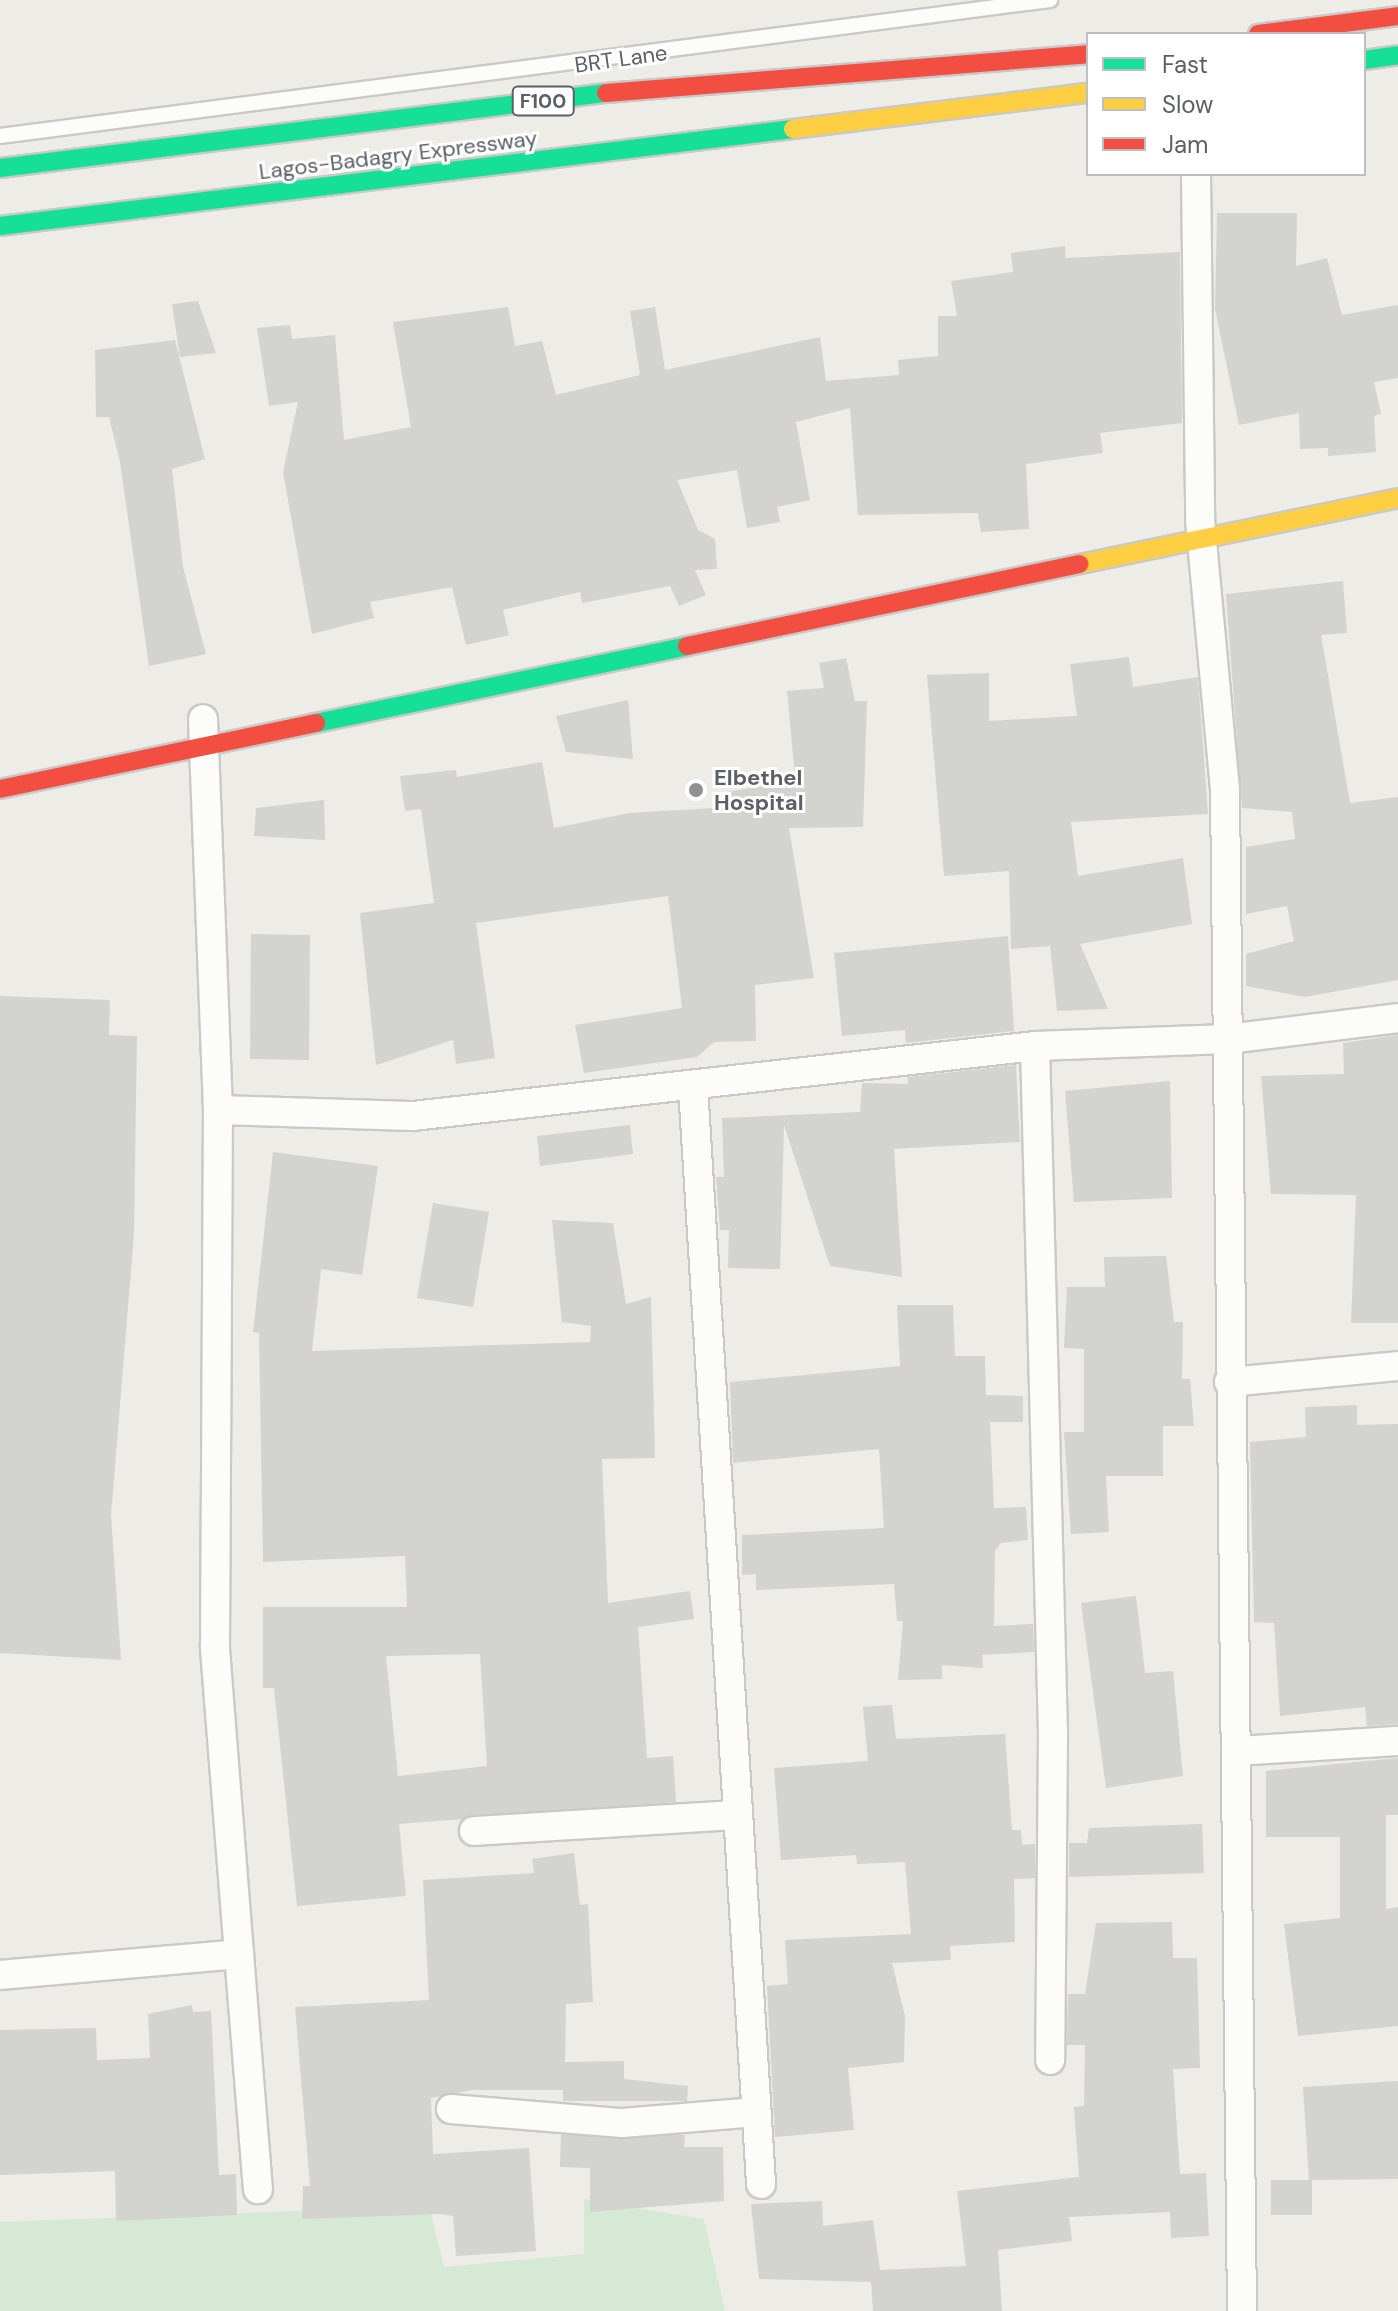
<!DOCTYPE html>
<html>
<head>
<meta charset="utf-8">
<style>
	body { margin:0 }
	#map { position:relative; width:1398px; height:2311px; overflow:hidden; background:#edece7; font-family:"DM Sans",sans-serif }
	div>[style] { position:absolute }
	.green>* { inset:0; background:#d5e9d5 }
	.building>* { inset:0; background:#d3d3d0 }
	.roads { filter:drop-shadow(2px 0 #c9c9c7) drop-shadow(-2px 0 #c9c9c7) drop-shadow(0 2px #c9c9c7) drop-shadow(0 -2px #c9c9c7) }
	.lane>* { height:14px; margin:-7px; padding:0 7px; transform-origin:7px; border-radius:7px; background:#fcfcfb }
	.street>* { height:28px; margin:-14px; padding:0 14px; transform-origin:14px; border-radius:14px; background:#fcfcfb }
	.fast>* { height:18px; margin:-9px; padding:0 9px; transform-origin:9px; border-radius:9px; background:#16e098 }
	.slow>* { height:18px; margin:-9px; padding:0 9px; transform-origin:9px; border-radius:9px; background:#ffcf43 }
	.jam>* { height:18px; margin:-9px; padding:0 9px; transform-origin:9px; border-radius:9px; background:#f24e42 }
	.dots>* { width:22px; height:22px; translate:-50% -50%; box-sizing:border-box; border:4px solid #fff; border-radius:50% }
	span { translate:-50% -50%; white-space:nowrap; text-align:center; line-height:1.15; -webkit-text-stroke:6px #fff; paint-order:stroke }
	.shield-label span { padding:2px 6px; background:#fff; border:2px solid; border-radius:6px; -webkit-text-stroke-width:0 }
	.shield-label { font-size:20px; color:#5c5f65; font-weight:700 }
	.street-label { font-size:22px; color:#5c5f65 }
	.poi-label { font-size:22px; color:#5c5f65; font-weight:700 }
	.left { translate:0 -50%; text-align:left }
	.legend { position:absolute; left:1086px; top:32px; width:280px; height:144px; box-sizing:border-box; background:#fff; border:2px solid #bebfc1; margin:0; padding:10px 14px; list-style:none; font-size:24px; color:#5c5f65 }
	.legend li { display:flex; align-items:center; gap:16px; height:40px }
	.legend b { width:40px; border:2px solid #bebfc1 }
</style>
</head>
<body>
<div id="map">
	<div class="green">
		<i style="clip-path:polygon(584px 2199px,704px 2219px,725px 2311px,0 2311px,0 2222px,429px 2206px,444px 2267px,584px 2254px)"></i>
	</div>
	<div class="building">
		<i style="clip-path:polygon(1217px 213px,1297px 213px,1296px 266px,1327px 258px,1342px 315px,1398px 305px,1398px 378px,1374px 382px,1381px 414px,1374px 416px,1376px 452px,1328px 456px,1328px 448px,1300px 449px,1299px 413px,1239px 425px,1215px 309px)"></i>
		<i style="clip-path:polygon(1065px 246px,1066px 258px,1180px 252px,1182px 423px,1100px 433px,1103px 453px,1026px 464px,1029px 529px,981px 532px,978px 513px,858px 515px,850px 408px,796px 422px,810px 500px,777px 507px,780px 522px,747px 528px,737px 470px,677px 480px,698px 530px,715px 539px,717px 569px,695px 570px,706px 595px,679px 606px,670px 586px,582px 603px,580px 592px,503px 610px,509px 635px,466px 645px,452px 587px,370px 602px,374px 618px,312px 634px,283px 472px,298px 402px,269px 406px,257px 328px,290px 325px,292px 339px,335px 335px,344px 440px,411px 427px,393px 322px,508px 307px,515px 346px,542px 341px,556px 395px,640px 375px,630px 311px,655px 307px,665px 370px,820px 337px,826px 381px,899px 375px,898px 360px,938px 356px,938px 316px,957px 316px,951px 281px,1013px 272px,1011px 253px)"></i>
		<i style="clip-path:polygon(198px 301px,216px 353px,180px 357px,172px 304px)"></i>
		<i style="clip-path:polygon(175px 340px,205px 459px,172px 469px,183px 567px,206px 654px,149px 666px,120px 462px,109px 417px,96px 417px,95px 350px)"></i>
		<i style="clip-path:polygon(1343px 581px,1347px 633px,1321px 635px,1350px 803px,1398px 797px,1398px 980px,1305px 997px,1246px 986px,1246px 954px,1294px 941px,1287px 906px,1246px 914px,1246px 847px,1295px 839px,1292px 812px,1242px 808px,1226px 594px)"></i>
		<i style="clip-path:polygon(1129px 657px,1133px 687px,1198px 677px,1208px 814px,1071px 822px,1078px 876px,1183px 858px,1192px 924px,1080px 944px,1108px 1009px,1057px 1011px,1050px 946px,1011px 949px,1009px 871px,944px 876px,927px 675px,989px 673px,989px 721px,1077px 716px,1070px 664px)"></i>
		<i style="clip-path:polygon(846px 658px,855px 701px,867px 701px,863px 827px,789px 828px,814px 978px,755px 985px,756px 1041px,714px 1042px,697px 1057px,584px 1073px,575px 1025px,682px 1008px,668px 896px,476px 923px,495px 1058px,456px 1064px,453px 1040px,376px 1065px,360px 913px,434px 903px,421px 809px,405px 811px,400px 776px,456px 770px,457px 777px,542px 762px,554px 828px,629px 813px,730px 807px,727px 792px,804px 779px,795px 776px,787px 691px,824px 688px,819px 663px)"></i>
		<i style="clip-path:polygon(628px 700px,633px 759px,566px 752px,556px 716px)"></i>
		<i style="clip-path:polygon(324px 800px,325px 840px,254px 836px,256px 808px)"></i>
		<i style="clip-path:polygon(251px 934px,310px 935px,309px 1060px,250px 1059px)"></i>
		<i style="clip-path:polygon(1008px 936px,1014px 1031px,906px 1043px,905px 1030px,842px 1036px,834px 953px)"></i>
		<i style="clip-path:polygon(0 996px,110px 1000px,109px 1035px,137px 1036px,134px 1234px,111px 1515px,121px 1660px,0 1653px)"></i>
		<i style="clip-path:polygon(1398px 1035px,1398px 1323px,1351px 1323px,1356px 1195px,1271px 1194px,1261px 1076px,1344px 1074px,1343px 1043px)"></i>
		<i style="clip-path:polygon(1016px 1065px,1020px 1142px,894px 1149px,902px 1277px,830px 1266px,784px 1125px,780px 1269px,728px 1268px,729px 1230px,720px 1230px,716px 1177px,724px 1177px,722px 1118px,860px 1112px,862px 1083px,908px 1084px,908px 1077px)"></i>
		<i style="clip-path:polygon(1170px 1081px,1172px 1198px,1074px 1202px,1065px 1091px)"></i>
		<i style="clip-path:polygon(630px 1125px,633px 1154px,540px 1166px,537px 1136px)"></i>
		<i style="clip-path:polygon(evenodd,273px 1152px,378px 1166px,362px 1275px,321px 1269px,312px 1351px,590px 1342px,591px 1326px,562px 1322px,552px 1220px,613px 1223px,626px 1304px,651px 1297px,655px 1458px,602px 1459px,608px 1603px,690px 1591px,694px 1619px,638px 1627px,647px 1758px,673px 1756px,676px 1802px,399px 1824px,406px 1896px,297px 1906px,274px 1688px,263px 1688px,263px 1607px,407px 1607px,405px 1556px,263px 1562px,259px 1333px,253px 1332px,273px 1152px,480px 1654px,487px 1766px,398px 1776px,386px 1656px,480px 1654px)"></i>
		<i style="clip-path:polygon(433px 1203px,489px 1212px,473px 1307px,417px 1298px)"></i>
		<i style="clip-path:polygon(1166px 1256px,1174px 1322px,1183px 1322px,1182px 1379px,1190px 1379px,1194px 1426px,1163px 1426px,1163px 1476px,1106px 1476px,1109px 1532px,1071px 1534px,1064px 1432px,1084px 1432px,1084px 1349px,1064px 1348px,1067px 1287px,1105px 1287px,1104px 1257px)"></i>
		<i style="clip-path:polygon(897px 1305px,953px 1305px,955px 1356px,985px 1356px,986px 1395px,1023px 1396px,1023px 1422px,990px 1422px,994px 1508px,1026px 1507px,1028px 1540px,1001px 1543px,995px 1551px,994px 1626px,1033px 1624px,1034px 1652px,982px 1655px,983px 1668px,942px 1665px,942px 1679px,898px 1680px,903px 1621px,897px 1621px,894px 1584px,756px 1590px,756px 1574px,742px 1575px,742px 1535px,884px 1528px,879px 1449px,733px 1463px,730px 1382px,900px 1366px)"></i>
		<i style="clip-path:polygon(1357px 1405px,1357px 1425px,1398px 1424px,1398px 1724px,1367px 1726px,1365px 1707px,1280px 1716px,1274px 1623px,1254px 1622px,1250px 1442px,1306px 1437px,1305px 1407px)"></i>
		<i style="clip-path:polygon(1136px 1596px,1145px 1673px,1173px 1671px,1183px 1776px,1106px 1788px,1081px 1603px)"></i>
		<i style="clip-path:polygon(892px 1705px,896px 1739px,1005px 1734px,1012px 1830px,1021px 1830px,1022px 1845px,1035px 1844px,1035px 1878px,1014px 1879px,1015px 1942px,950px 1946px,951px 1960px,892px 1963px,905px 2016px,904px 2062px,848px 2068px,854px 2130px,775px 2137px,767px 1986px,788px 1984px,785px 1940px,911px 1934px,905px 1862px,857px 1864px,856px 1855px,781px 1860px,774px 1768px,868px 1761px,863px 1707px)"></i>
		<i style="clip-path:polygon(1398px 1758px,1398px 1815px,1386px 1815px,1386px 1909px,1398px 1907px,1398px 2026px,1298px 2036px,1284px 1924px,1340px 1918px,1340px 1837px,1266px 1837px,1266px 1771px)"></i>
		<i style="clip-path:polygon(1202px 1824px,1204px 1873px,1069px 1877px,1069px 1843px,1087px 1843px,1089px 1828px)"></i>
		<i style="clip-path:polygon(574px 1853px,580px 1905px,588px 1904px,593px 2002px,566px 2004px,565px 2062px,624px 2061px,624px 2079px,688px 2086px,687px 2101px,563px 2101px,563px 2090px,471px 2090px,431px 2098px,433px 2154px,529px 2148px,536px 2251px,456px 2256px,453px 2216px,441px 2214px,302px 2219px,303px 2186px,310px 2186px,295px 2007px,429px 2000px,423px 1880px,534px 1873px,532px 1859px)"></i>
		<i style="clip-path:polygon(1172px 1922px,1173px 1958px,1197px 1958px,1200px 2068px,1173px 2069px,1180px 2174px,1206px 2173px,1209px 2236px,1171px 2238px,1170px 2212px,1069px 2217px,1072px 2241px,998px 2250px,1002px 2311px,873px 2311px,871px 2282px,759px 2279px,751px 2204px,822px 2201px,823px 2226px,873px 2220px,880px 2270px,966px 2266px,957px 2191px,1079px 2177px,1074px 2107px,1084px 2106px,1085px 2045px,1067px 2045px,1068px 1994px,1085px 1994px,1096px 1923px)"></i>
		<i style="clip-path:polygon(192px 2005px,193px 2012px,211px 2011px,219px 2175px,236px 2174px,237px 2215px,116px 2221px,115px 2171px,0 2175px,0 2030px,96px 2028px,97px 2060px,150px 2058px,148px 2014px)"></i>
		<i style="clip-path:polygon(1398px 2081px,1398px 2179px,1309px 2180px,1303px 2087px)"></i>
		<i style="clip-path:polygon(561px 2135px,685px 2135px,684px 2147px,723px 2147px,724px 2201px,590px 2212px,590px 2168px,560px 2167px)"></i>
		<i style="clip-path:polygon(1271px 2180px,1312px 2180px,1312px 2215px,1271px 2215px)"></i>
	</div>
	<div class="roads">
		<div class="lane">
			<i style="left:0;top:136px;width:1059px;rotate:-7.38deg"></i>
		</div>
		<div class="street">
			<i style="left:1196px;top:174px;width:346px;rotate:89.3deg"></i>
			<i style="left:1200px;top:520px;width:271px;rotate:84.7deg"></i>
			<i style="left:1225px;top:790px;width:1521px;rotate:89.36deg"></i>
			<i style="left:1035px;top:1046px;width:687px;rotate:88.5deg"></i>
			<i style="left:1053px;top:1733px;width:327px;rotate:90.5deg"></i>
			<i style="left:693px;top:1087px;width:1099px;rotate:86.45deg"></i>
			<i style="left:218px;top:1110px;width:195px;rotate:1.8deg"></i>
			<i style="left:413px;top:1116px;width:626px;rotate:-6.42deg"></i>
			<i style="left:1035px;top:1046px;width:193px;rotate:-2.1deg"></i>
			<i style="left:1228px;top:1039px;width:171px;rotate:-7deg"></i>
			<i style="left:1229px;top:1382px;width:170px;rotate:-5.4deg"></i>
			<i style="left:1237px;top:1751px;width:161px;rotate:-3.6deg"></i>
			<i style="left:474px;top:1831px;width:264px;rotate:-3.5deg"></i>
			<i style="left:239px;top:1954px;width:236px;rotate:85.4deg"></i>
			<i style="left:0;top:1975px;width:240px;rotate:-5deg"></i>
			<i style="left:239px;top:1954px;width:308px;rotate:-94.5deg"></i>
			<i style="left:215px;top:1647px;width:537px;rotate:-89.68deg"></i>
			<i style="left:218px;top:1110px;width:391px;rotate:-92.2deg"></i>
			<i style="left:451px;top:2109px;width:172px;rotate:4.7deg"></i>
			<i style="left:622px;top:2123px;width:135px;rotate:-4.7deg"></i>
		</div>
		<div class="fast">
			<i style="left:1364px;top:60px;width:34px;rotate:-8deg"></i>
			<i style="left:0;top:168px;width:611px;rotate:-7.06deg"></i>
			<i style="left:0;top:226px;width:799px;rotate:-6.97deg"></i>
			<i style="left:316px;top:723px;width:379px;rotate:-11.7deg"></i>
		</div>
		<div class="slow">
			<i style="left:793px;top:129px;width:297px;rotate:-7deg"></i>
			<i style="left:1080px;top:564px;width:325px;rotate:-11.7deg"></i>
		</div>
		<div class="jam">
			<i style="left:1258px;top:34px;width:141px;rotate:-7.3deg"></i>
			<i style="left:606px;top:93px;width:484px;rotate:-4.6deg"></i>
			<i style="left:687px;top:646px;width:401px;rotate:-11.8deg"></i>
			<i style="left:0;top:789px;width:323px;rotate:-11.8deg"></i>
		</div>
	</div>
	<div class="dots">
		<i style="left:696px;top:790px;background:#8f9092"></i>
	</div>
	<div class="shield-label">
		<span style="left:543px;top:101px">F100</span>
	</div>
	<div class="street-label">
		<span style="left:621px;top:59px;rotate:-8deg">BRT Lane</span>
		<span style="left:398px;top:155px;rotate:-7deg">Lagos-Badagry Expressway</span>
	</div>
	<div class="poi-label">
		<span class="left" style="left:714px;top:790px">Elbethel<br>Hospital</span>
	</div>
	<ul class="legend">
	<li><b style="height:10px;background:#16e098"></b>Fast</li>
	<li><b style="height:10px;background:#ffcf43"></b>Slow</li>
	<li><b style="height:10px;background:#f24e42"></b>Jam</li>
	</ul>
</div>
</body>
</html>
